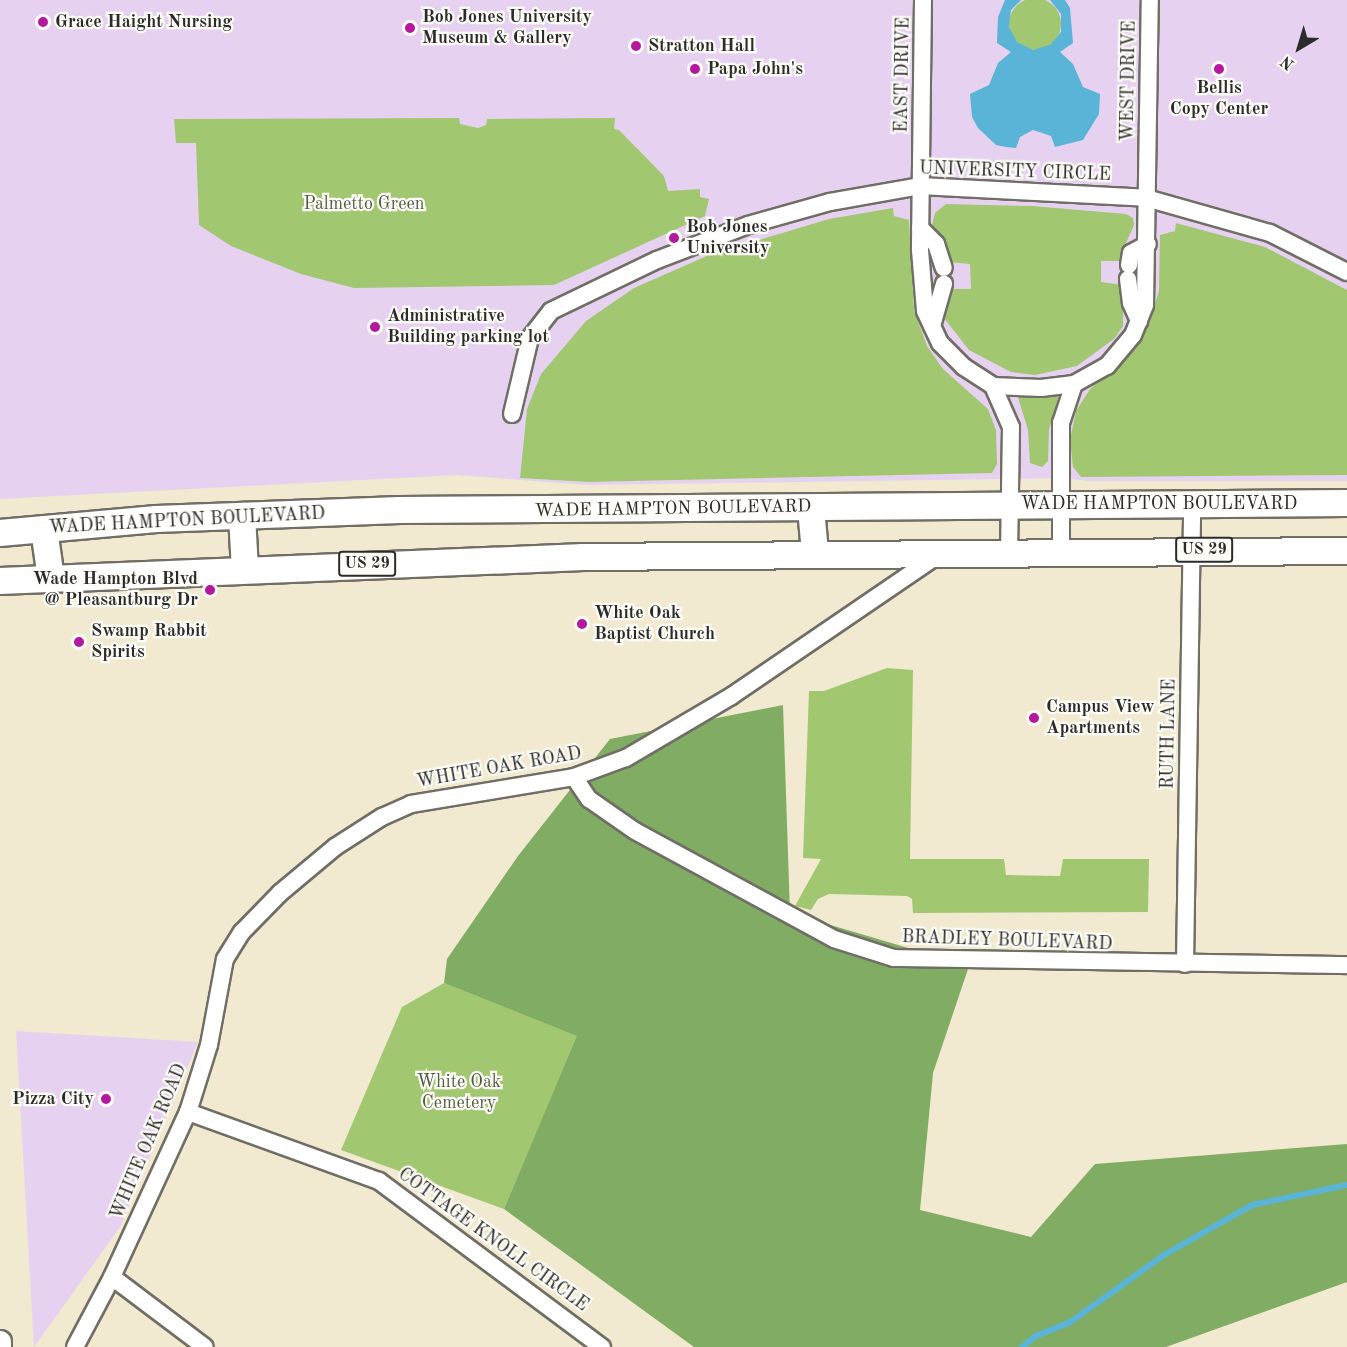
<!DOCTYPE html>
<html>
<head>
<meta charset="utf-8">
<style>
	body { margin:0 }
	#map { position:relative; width:1347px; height:1347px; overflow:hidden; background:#f1e9d0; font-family:"Old Standard TT",serif }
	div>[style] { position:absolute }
	.built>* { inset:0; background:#e6d2f0 }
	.green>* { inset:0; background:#a2c771 }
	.round { border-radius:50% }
	.forest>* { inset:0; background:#81ac63 }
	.water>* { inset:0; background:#59b4d7 }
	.stream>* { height:6px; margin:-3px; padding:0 3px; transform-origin:3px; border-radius:3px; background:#59b4d7 }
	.roads { filter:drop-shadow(2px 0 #706e65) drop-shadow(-2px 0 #706e65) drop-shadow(0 2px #706e65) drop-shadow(0 -2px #706e65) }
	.minor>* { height:16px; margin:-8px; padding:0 8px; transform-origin:8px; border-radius:8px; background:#fff }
	.secondary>* { height:22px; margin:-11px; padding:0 11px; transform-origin:11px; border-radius:11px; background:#fff }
	.primary>* { height:26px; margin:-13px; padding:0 13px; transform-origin:13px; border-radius:13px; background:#fff }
	.dots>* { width:16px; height:16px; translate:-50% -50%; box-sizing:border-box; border:3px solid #fdfcf7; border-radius:50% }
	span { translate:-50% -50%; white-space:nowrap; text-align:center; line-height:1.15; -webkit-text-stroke:4.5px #fdfcf7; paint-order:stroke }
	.shield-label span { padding:2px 4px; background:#fdfcf7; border:2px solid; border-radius:4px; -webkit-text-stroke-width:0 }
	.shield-label { font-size:16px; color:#2b2b2b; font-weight:700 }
	.poi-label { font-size:18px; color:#2b2b2b; font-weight:700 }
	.left { translate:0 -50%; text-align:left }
	.right { translate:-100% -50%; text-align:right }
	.street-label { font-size:18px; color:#2b2b2b }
	.park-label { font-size:18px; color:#4f5a40 }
	.north { position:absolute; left:1269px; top:18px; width:60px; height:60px; -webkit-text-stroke:4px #fdfcf7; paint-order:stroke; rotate:218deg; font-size:16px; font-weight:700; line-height:24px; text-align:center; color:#2b2b2b }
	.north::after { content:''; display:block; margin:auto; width:21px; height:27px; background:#2b2b2b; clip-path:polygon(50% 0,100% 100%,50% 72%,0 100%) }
</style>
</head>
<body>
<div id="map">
	<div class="built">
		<i style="clip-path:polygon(0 0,1347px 0,1347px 481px,1089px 481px,1062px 478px,587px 485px,457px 475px,0 499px)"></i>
		<i style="clip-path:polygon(16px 1031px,198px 1042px,120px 1227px,34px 1347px)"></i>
	</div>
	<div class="green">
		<i class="round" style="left:1009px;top:-2px;width:52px;height:52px"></i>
		<i style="clip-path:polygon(459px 118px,460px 124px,478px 128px,486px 125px,487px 119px,615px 118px,614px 129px,619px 130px,664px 176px,668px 191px,700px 189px,700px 197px,709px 199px,705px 216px,554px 285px,354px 288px,301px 274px,231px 246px,199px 225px,196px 143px,176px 143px,174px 119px)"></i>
		<i style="clip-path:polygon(946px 204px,1032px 206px,1126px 214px,1133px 218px,1134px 225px,1123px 250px,1123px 261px,1101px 261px,1101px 282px,1123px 285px,1123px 326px,1114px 339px,1077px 366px,1035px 375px,1011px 372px,969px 350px,944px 318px,951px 289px,971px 289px,970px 264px,949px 262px,932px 225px,935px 213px)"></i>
		<i style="clip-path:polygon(893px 208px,894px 216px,909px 220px,914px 310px,927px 346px,943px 369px,988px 409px,996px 430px,997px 464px,992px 473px,588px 482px,520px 478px,527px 409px,541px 374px,586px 321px,634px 288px,709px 255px,829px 219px)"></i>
		<i style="clip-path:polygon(1176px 223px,1265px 247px,1347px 290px,1347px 475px,1081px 477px,1073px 467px,1070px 440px,1076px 411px,1090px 389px,1135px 349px,1147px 328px,1159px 291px,1160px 235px,1175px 231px)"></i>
		<i style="clip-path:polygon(1017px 394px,1059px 394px,1049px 430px,1048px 461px,1042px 467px,1030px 463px,1028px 430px)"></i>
		<i style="clip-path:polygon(887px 668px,913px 670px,910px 859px,1004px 859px,1006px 875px,1060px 876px,1063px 859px,1149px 859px,1148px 912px,913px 913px,912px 899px,907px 896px,829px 894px,818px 899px,811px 910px,795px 906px,821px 859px,803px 858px,809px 691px,824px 691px)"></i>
		<i style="clip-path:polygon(444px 983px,578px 1036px,504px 1209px,341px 1150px,402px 1007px)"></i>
	</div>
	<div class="forest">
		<i style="clip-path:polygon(783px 705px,790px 913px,969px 966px,933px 1073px,920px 1210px,1031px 1237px,1095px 1164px,1347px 1144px,1347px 1282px,1166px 1347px,694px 1347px,504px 1209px,577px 1036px,444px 983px,447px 959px,518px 856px,610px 739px)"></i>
	</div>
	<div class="water">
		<i style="clip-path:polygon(1005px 0,1021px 0,1011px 10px,1009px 27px,1017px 42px,1033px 50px,1050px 45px,1061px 32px,1061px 14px,1050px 0,1065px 0,1070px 8px,1073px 43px,1060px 52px,1073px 64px,1083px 87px,1100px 94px,1099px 114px,1083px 140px,1055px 147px,1051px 136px,1033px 130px,1020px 137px,1016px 148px,1006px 147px,996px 145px,978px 128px,972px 117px,970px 94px,989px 85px,998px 63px,1011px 52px,997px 43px,998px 17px)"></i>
	</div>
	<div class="stream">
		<i style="left:1022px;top:1347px;width:18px;rotate:-38deg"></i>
		<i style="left:1036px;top:1336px;width:35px;rotate:-22deg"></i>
		<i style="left:1069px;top:1323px;width:117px;rotate:-35.6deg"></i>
		<i style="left:1164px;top:1255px;width:101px;rotate:-29.6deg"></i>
		<i style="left:1252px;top:1205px;width:97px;rotate:-11.9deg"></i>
	</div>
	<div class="roads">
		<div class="minor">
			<i style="left:923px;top:0;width:250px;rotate:90.7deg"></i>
			<i style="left:920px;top:250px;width:61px;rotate:85.3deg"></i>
			<i style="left:925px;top:311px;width:35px;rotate:65deg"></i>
			<i style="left:940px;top:343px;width:34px;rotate:45deg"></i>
			<i style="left:964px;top:367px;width:35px;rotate:33deg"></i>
			<i style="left:993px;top:386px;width:48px;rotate:2.4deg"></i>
			<i style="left:1041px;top:388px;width:33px;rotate:-7deg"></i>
			<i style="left:1074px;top:384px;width:38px;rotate:-29deg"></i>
			<i style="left:1107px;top:366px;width:40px;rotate:-50deg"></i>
			<i style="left:1133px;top:335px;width:32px;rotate:-68deg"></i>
			<i style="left:1145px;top:305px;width:305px;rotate:-89.1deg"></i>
			<i style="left:920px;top:228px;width:23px;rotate:45deg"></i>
			<i style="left:936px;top:244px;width:25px;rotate:72deg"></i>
			<i style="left:1129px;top:265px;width:12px;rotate:-81deg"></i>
			<i style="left:1131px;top:253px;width:19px;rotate:-28deg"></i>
			<i style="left:1128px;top:279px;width:24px;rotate:83deg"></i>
			<i style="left:1131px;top:303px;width:20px;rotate:66deg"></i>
			<i style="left:932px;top:326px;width:44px;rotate:-74.1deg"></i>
			<i style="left:993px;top:386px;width:45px;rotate:66.3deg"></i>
			<i style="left:1011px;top:427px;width:124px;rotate:90.9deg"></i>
			<i style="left:512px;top:414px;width:78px;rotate:-76.7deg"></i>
			<i style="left:530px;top:338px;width:34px;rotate:-52deg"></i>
			<i style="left:551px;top:311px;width:118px;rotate:-25.7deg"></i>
			<i style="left:657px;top:260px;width:97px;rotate:-21deg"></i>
			<i style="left:748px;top:225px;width:85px;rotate:-15.7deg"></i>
			<i style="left:830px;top:202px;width:91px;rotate:-10.1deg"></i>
			<i style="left:920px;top:186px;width:226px;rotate:3deg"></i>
			<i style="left:1146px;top:198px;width:129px;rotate:15.8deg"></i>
			<i style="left:1270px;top:233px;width:86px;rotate:26.9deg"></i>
			<i style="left:1061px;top:551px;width:128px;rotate:-90deg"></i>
			<i style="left:1061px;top:423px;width:41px;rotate:-71.6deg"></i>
			<i style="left:574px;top:777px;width:27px;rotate:56deg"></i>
			<i style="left:589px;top:799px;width:56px;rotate:34.8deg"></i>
			<i style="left:635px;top:831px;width:226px;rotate:28.5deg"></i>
			<i style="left:834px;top:939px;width:63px;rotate:17.6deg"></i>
			<i style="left:894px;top:958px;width:453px;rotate:0.9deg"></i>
			<i style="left:1185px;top:964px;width:460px;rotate:-89.1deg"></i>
			<i style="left:188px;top:1112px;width:203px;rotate:19.9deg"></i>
			<i style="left:379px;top:1181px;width:278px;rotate:36.7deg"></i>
			<i style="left:112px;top:1277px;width:116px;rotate:37deg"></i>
			<i style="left:75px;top:1347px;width:79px;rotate:-62.1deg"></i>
			<i style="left:112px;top:1277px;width:182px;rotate:-65.3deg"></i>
			<i style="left:188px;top:1112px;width:70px;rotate:-72.6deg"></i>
			<i style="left:209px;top:1045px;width:87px;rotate:-79.5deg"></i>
			<i style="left:225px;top:959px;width:32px;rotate:-58deg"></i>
			<i style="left:242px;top:932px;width:54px;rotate:-45.7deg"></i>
			<i style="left:280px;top:893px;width:72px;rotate:-39.9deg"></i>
			<i style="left:335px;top:847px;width:56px;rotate:-32.6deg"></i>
			<i style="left:382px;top:817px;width:32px;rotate:-24deg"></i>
			<i style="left:411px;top:804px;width:165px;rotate:-9.4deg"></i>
			<i style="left:574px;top:777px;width:55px;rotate:-20.1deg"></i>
			<i style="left:626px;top:758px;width:121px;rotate:-30.4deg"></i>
			<i style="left:730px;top:697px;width:254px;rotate:-34.3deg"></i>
		</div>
		<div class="secondary">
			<i style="left:0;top:1342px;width:5px;rotate:90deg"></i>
		</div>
		<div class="primary">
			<i style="left:811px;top:508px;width:45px;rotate:84.9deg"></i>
			<i style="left:242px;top:516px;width:54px;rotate:86.8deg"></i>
			<i style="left:44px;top:529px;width:50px;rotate:82deg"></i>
			<i style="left:0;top:533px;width:157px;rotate:-5.1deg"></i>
			<i style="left:156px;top:519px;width:244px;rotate:-2.1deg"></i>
			<i style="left:400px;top:510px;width:947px;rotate:-0.42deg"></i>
			<i style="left:0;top:581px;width:584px;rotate:-2.35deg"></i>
			<i style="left:584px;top:557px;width:763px;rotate:-0.45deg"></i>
		</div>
	</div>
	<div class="dots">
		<i style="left:43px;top:22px;background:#b5179e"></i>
		<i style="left:410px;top:28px;background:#b5179e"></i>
		<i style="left:636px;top:46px;background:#b5179e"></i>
		<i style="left:695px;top:69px;background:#b5179e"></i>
		<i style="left:1219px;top:69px;background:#b5179e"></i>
		<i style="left:674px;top:238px;background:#b5179e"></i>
		<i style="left:375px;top:327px;background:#b5179e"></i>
		<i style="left:210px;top:590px;background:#b5179e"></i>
		<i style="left:582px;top:624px;background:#b5179e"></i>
		<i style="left:79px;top:642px;background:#b5179e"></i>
		<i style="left:1034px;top:718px;background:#b5179e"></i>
		<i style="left:106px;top:1099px;background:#b5179e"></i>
	</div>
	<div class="shield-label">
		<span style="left:1204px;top:550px">US 29</span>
		<span style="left:367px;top:564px">US 29</span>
	</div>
	<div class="poi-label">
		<span class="left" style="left:422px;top:28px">Bob Jones University<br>Museum &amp; Gallery</span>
		<span class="left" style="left:55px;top:22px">Grace Haight Nursing</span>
		<span class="left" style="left:648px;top:46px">Stratton Hall</span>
		<span class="left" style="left:707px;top:69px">Papa John's</span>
		<span style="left:1219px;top:99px">Bellis<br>Copy Center</span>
		<span class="left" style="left:686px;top:238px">Bob Jones<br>University</span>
		<span class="left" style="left:387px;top:327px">Administrative<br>Building parking lot</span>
		<span class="right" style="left:198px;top:590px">Wade Hampton Blvd<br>@ Pleasantburg Dr</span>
		<span class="left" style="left:594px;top:624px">White Oak<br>Baptist Church</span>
		<span class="left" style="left:91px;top:642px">Swamp Rabbit<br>Spirits</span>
		<span class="left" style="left:1046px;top:718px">Campus View<br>Apartments</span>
		<span class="right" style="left:94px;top:1099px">Pizza City</span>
	</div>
	<div class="street-label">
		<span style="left:903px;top:75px;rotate:-89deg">EAST DRIVE</span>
		<span style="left:1129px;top:81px;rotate:-89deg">WEST DRIVE</span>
		<span style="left:1015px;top:172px;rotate:2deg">UNIVERSITY CIRCLE</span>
		<span style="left:1159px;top:504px">WADE HAMPTON BOULEVARD</span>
		<span style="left:673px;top:509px;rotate:-1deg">WADE HAMPTON BOULEVARD</span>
		<span style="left:187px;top:521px;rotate:-3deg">WADE HAMPTON BOULEVARD</span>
		<span style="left:1169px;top:734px;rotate:-89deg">RUTH LANE</span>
		<span style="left:499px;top:768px;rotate:-10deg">WHITE OAK ROAD</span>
		<span style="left:1007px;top:941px;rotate:2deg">BRADLEY BOULEVARD</span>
		<span style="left:149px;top:1142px;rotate:-67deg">WHITE OAK ROAD</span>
		<span style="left:493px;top:1240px;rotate:36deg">COTTAGE KNOLL CIRCLE</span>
	</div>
	<div class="park-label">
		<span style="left:364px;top:204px">Palmetto Green</span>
		<span style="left:459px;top:1093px">White Oak<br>Cemetery</span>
	</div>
	<div class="north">N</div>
</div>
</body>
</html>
